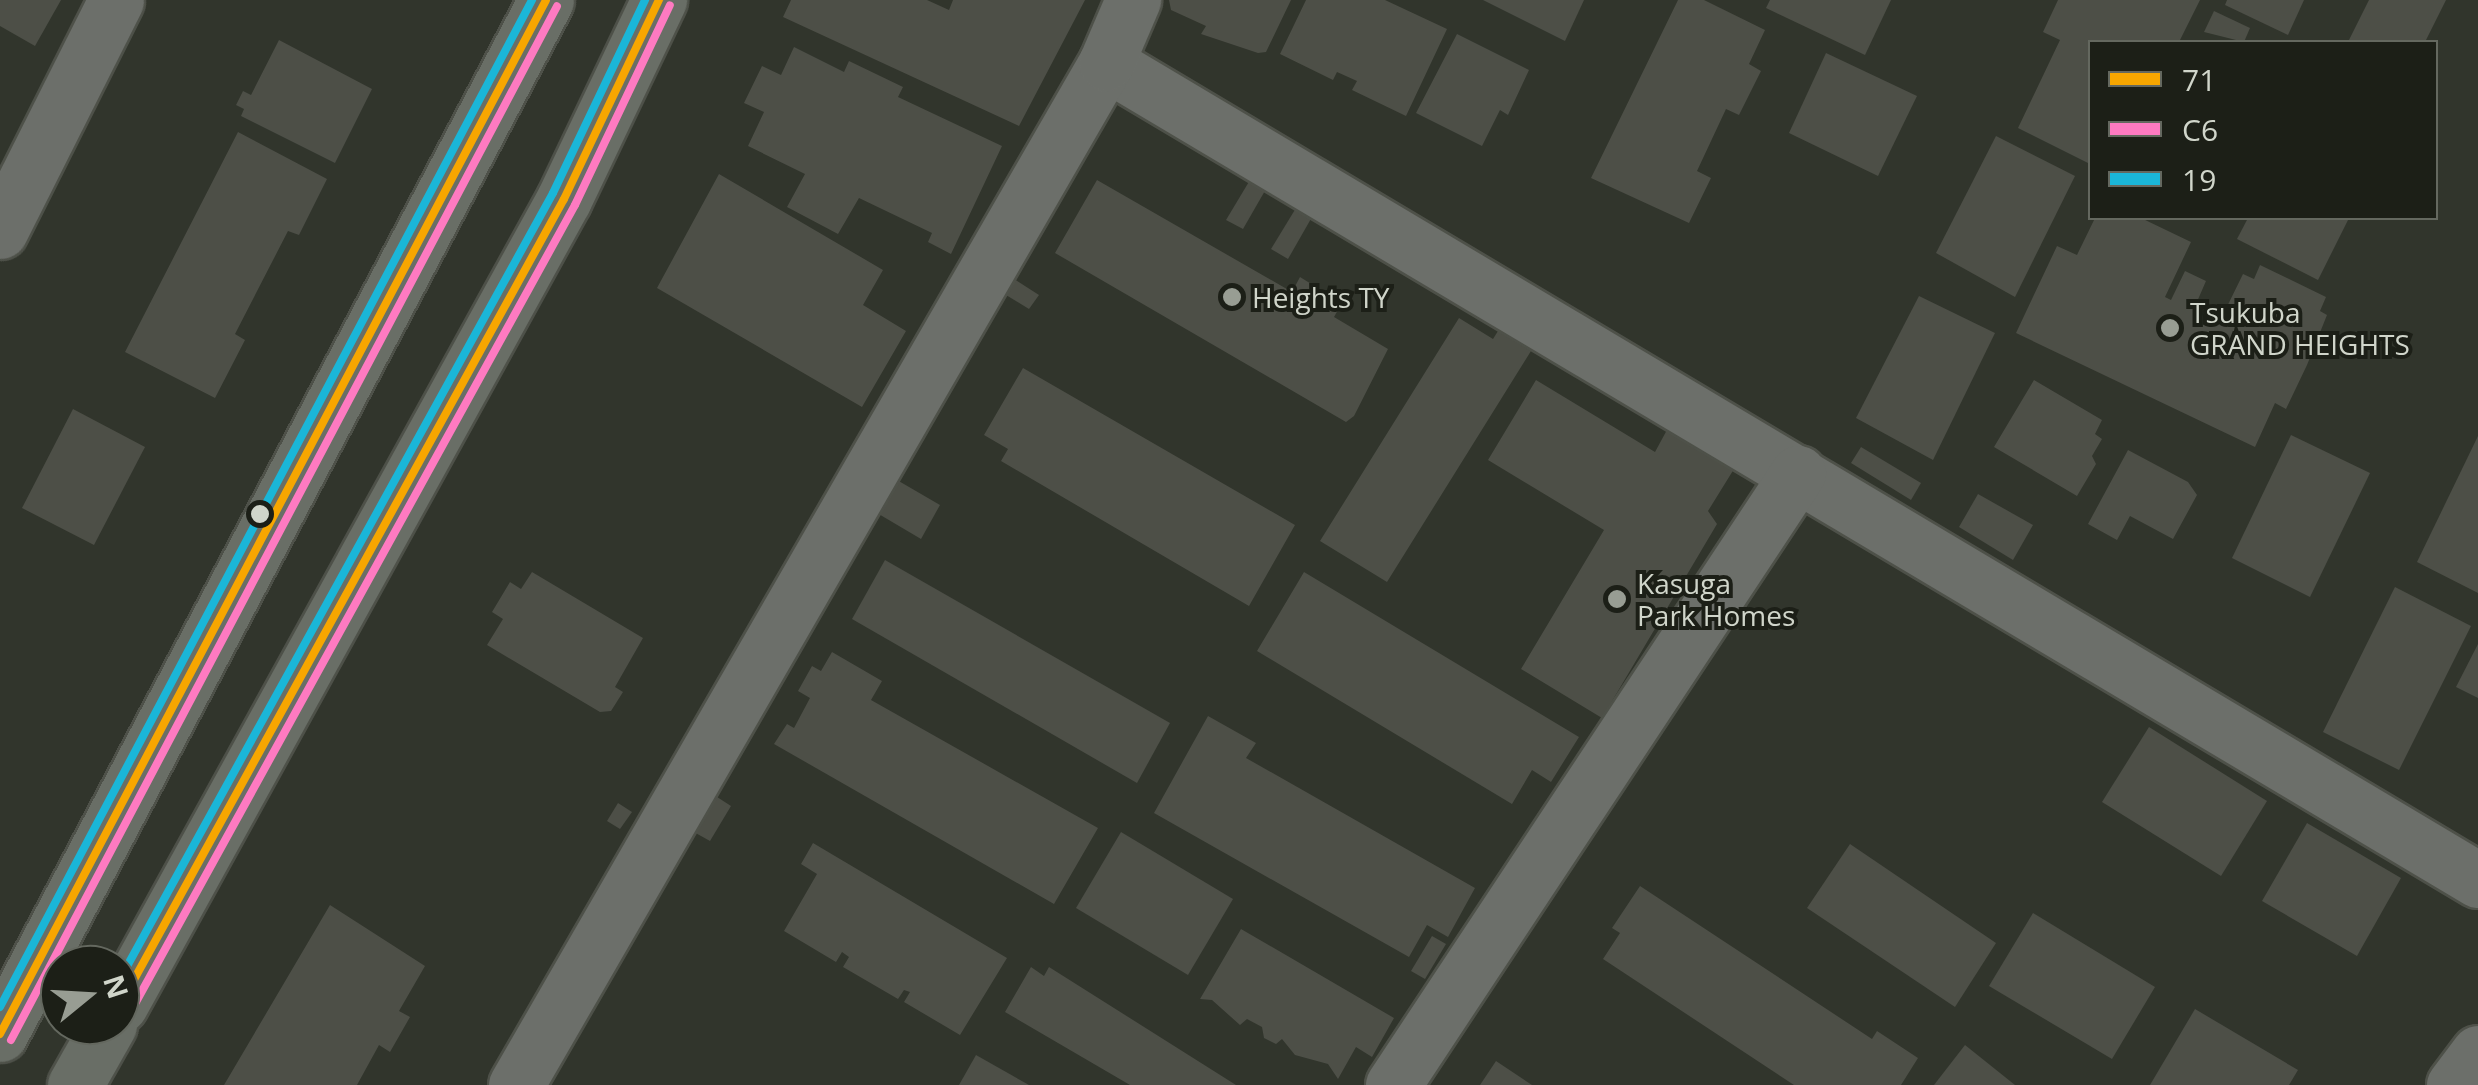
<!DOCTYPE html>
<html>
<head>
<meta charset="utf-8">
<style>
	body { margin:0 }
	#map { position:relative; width:2478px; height:1085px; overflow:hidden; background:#31352c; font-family:"Open Sans",sans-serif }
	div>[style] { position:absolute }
	.building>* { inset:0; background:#4d4f47 }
	.roads { filter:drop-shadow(2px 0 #4e5149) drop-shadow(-2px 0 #4e5149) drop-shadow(0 2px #4e5149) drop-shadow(0 -2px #4e5149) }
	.minor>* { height:55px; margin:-27.5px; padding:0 27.5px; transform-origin:27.5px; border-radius:27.5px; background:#6c6f6a }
	.tertiary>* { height:55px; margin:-27.5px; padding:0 27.5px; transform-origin:27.5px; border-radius:27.5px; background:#6c6f6a }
	.trunk>* { height:55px; margin:-27.5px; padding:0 27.5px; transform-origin:27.5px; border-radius:27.5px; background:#696e66 }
	.bus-1>* { height:8px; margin:-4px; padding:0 4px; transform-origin:4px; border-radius:4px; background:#f7a600 }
	.bus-2>* { height:8px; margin:-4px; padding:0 4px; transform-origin:4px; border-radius:4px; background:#fe7ac1 }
	.bus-3>* { height:8px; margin:-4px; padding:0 4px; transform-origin:4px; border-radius:4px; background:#1ab6d8 }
	.dots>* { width:28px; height:28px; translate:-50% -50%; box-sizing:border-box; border:5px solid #1c1f17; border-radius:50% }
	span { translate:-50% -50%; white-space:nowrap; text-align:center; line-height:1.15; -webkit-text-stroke:8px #1c1f17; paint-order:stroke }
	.poi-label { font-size:28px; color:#d0d5ca }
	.left { translate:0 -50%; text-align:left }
	.legend { position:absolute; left:2088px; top:40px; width:350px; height:180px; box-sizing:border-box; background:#1c1f17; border:2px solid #64685f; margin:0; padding:12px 18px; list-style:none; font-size:30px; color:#d0d5ca }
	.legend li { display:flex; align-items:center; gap:20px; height:50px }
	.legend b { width:50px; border:2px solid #64685f }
	.north { position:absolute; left:40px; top:945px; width:100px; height:100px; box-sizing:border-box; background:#1c1f17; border:2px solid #64685f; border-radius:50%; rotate:72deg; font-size:28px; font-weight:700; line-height:40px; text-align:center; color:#d0d5ca }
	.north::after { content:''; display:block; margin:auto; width:35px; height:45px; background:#989d93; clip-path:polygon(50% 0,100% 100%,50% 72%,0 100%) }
</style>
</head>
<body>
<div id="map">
	<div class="building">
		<i style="clip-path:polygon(0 0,61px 0,35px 46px,0 26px)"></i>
		<i style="clip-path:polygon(791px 0,927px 0,949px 10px,953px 0,1085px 0,1019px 126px,783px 17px)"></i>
		<i style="clip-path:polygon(1169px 0,1291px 0,1266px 52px,1258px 53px,1201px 34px,1206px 26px,1171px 10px)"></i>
		<i style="clip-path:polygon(1306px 0,1385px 0,1447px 29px,1406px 116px,1352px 90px,1357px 81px,1337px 72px,1333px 80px,1280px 54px)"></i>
		<i style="clip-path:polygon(1483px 0,1584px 0,1565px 41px)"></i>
		<i style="clip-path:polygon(1678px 0,1704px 0,1765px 30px,1749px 64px,1761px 71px,1739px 115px,1726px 109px,1697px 171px,1711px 178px,1689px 223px,1591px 178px)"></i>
		<i style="clip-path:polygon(1770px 0,1891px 0,1865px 55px,1766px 8px)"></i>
		<i style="clip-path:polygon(2058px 0,2200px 0,2179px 42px,2090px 42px,2090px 164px,2018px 128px,2060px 40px,2043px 32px)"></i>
		<i style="clip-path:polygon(2227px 0,2304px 0,2288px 35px,2225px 5px)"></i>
		<i style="clip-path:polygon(2369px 0,2446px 0,2425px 42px,2348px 42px)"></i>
		<i style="clip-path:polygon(2214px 11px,2250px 28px,2244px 42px,2204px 32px)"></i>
		<i style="clip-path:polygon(1457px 34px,1529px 70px,1508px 115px,1500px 110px,1482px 146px,1416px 113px)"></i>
		<i style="clip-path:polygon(279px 40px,372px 89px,335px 163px,241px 116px,244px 109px,236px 105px,243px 91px,251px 95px)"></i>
		<i style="clip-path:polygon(794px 47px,844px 72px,849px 61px,903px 87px,898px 97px,1002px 146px,951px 254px,928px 242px,932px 233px,859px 198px,838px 234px,787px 207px,805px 174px,748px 146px,764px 112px,744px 103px,762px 66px,781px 75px)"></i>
		<i style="clip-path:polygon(1826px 53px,1917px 96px,1878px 176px,1789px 133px)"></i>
		<i style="clip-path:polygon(238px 132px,327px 179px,299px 235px,288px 231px,235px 334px,245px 340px,215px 398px,125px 352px)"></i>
		<i style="clip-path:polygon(1996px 136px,2075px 176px,2015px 297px,1936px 253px)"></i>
		<i style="clip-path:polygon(719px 174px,883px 270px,863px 305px,906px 331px,862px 407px,657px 288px)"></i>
		<i style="clip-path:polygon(1097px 180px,1292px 292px,1300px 277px,1342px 303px,1334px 317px,1388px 349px,1354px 416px,1346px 422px,1055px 253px)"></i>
		<i style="clip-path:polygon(1250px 180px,1266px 189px,1243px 229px,1226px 220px)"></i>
		<i style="clip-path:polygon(1296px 208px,1312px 217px,1288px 259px,1271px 249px)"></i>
		<i style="clip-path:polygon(2095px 218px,2141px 218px,2191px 242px,2165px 297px,2171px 300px,2185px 271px,2206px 281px,2193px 311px,2219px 323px,2243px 274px,2254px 279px,2260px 265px,2326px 297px,2320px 311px,2327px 315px,2307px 365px,2286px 409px,2275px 403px,2255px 447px,2016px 333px,2057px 246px,2077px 255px)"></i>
		<i style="clip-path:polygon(2248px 218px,2349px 218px,2318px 280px,2237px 239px)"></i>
		<i style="clip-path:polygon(1014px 279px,1039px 295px,1029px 309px,1006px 295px)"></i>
		<i style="clip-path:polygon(1919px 296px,1995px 333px,1933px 460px,1856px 418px)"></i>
		<i style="clip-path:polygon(1459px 318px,1493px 339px,1498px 331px,1531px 351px,1387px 582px,1320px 541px)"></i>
		<i style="clip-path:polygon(1023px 368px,1295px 525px,1249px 606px,1001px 461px,1008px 449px,984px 435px)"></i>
		<i style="clip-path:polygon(1536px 380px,1655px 452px,1668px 428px,1734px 469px,1708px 511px,1717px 524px,1602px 718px,1521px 669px,1604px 530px,1488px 460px)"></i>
		<i style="clip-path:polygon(2034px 380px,2102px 420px,2095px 434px,2102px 439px,2092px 456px,2096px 464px,2077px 496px,1994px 447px)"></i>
		<i style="clip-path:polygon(73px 409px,145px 447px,94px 545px,22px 508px)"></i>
		<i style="clip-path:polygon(2291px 435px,2370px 473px,2310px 597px,2232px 558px)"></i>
		<i style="clip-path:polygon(2478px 436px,2478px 593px,2417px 562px)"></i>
		<i style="clip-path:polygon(1861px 447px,1921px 483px,1911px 500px,1851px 463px)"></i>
		<i style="clip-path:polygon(2128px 450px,2188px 482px,2197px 495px,2173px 539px,2130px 516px,2117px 540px,2088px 524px)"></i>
		<i style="clip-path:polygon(897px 480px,940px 505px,921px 539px,877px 513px)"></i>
		<i style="clip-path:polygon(1978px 494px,2033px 525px,2013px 560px,1959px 527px)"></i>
		<i style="clip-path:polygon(885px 560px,1170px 723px,1137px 783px,852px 619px)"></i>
		<i style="clip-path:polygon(532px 572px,643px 638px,615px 687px,623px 692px,611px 711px,600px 712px,487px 645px,503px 619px,492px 612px,510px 582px,521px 589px)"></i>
		<i style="clip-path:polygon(1304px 572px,1579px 737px,1551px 782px,1532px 770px,1512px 804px,1257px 651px)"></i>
		<i style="clip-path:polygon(2395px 587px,2471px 626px,2399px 770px,2323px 732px)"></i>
		<i style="clip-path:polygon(2478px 644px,2478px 698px,2456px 687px)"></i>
		<i style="clip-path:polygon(832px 652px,882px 681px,871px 700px,1098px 828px,1054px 904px,774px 744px,787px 724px,794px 728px,810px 698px,798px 691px,812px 666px,821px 671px)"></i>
		<i style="clip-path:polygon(1208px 716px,1256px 743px,1246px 758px,1475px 888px,1448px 937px,1427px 925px,1409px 957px,1154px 813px)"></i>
		<i style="clip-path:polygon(2149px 727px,2267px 801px,2221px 876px,2102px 802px)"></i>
		<i style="clip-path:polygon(714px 795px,731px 806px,710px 841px,692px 831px)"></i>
		<i style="clip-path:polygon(618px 803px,632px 812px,620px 829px,607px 821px)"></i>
		<i style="clip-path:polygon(2307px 823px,2401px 878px,2357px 956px,2262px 901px)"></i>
		<i style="clip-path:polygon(1121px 832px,1233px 899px,1188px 975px,1076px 908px)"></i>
		<i style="clip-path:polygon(813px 843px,1007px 958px,960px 1035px,904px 1002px,910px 992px,904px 990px,898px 999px,843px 967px,849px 957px,842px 952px,836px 962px,784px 931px,817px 874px,801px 864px)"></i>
		<i style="clip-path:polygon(1850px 844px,1996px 943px,1955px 1007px,1807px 908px)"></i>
		<i style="clip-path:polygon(1640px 886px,1872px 1039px,1877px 1031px,1918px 1058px,1901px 1085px,1794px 1085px,1603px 959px,1620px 933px,1612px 928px)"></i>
		<i style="clip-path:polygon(330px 905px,425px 966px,399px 1011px,410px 1017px,390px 1052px,379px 1045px,357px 1085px,224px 1085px)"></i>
		<i style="clip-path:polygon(2033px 913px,2155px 987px,2112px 1059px,1989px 986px)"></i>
		<i style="clip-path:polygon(1241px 929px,1394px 1018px,1372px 1057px,1356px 1047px,1338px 1079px,1328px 1064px,1295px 1055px,1282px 1039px,1276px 1044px,1264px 1038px,1262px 1027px,1247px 1019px,1240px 1025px,1212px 1000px,1200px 999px)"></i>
		<i style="clip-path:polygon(1432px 936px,1446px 944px,1425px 979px,1411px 971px)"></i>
		<i style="clip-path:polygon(1031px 967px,1044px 976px,1049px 967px,1236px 1085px,1130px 1085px,1005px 1012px)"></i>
		<i style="clip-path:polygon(2195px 1009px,2298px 1070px,2289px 1085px,2150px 1085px)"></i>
		<i style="clip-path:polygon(1965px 1045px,2015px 1085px,1934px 1085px)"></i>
		<i style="clip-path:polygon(976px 1055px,1029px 1085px,959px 1085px)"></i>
		<i style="clip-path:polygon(1496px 1061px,1532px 1085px,1480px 1085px)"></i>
	</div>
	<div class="roads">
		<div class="minor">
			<i style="left:1106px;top:63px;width:1597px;rotate:30.77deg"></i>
			<i style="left:0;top:231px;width:258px;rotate:-63.3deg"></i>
			<i style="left:516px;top:1085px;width:1180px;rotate:-60deg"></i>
			<i style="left:1106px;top:63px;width:69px;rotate:-66.8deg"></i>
			<i style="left:1393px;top:1085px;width:734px;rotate:-56.5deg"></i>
		</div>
		<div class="tertiary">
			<i style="left:2454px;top:1085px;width:40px;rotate:-53deg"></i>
		</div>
		<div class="trunk">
			<i style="left:120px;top:1005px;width:920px;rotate:-61.15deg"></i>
			<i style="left:564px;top:199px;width:221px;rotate:-64.5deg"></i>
			<i style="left:0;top:1034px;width:1169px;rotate:-62.16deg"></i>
			<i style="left:75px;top:1085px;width:69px;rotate:-60.5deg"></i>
		</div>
	</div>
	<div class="bus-1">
		<i style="left:120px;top:1005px;width:920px;rotate:-61.15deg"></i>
		<i style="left:564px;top:199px;width:221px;rotate:-64.5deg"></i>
		<i style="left:0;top:1034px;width:1169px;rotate:-62.16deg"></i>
	</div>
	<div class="bus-2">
		<i style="left:131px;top:1011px;width:920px;rotate:-61.15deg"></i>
		<i style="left:575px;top:205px;width:221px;rotate:-64.6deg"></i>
		<i style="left:11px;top:1040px;width:1169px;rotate:-62.16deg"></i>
	</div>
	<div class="bus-3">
		<i style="left:120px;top:979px;width:897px;rotate:-61.15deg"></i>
		<i style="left:553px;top:193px;width:214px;rotate:-64.5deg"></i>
		<i style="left:0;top:1007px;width:1139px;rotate:-62.15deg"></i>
	</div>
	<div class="dots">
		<i style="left:1232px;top:297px;background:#989d93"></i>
		<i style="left:2170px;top:328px;background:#989d93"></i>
		<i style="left:260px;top:514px;background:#d0d5ca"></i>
		<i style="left:1617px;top:599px;background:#989d93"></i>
	</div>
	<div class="poi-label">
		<span class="left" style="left:1252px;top:297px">Heights TY</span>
		<span class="left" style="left:2190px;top:328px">Tsukuba<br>GRAND HEIGHTS</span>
		<span class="left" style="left:1637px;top:599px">Kasuga<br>Park Homes</span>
	</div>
	<ul class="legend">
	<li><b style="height:12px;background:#f7a600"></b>71</li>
	<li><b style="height:12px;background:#fe7ac1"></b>C6</li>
	<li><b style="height:12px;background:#1ab6d8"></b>19</li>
	</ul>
	<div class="north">N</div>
</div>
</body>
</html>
